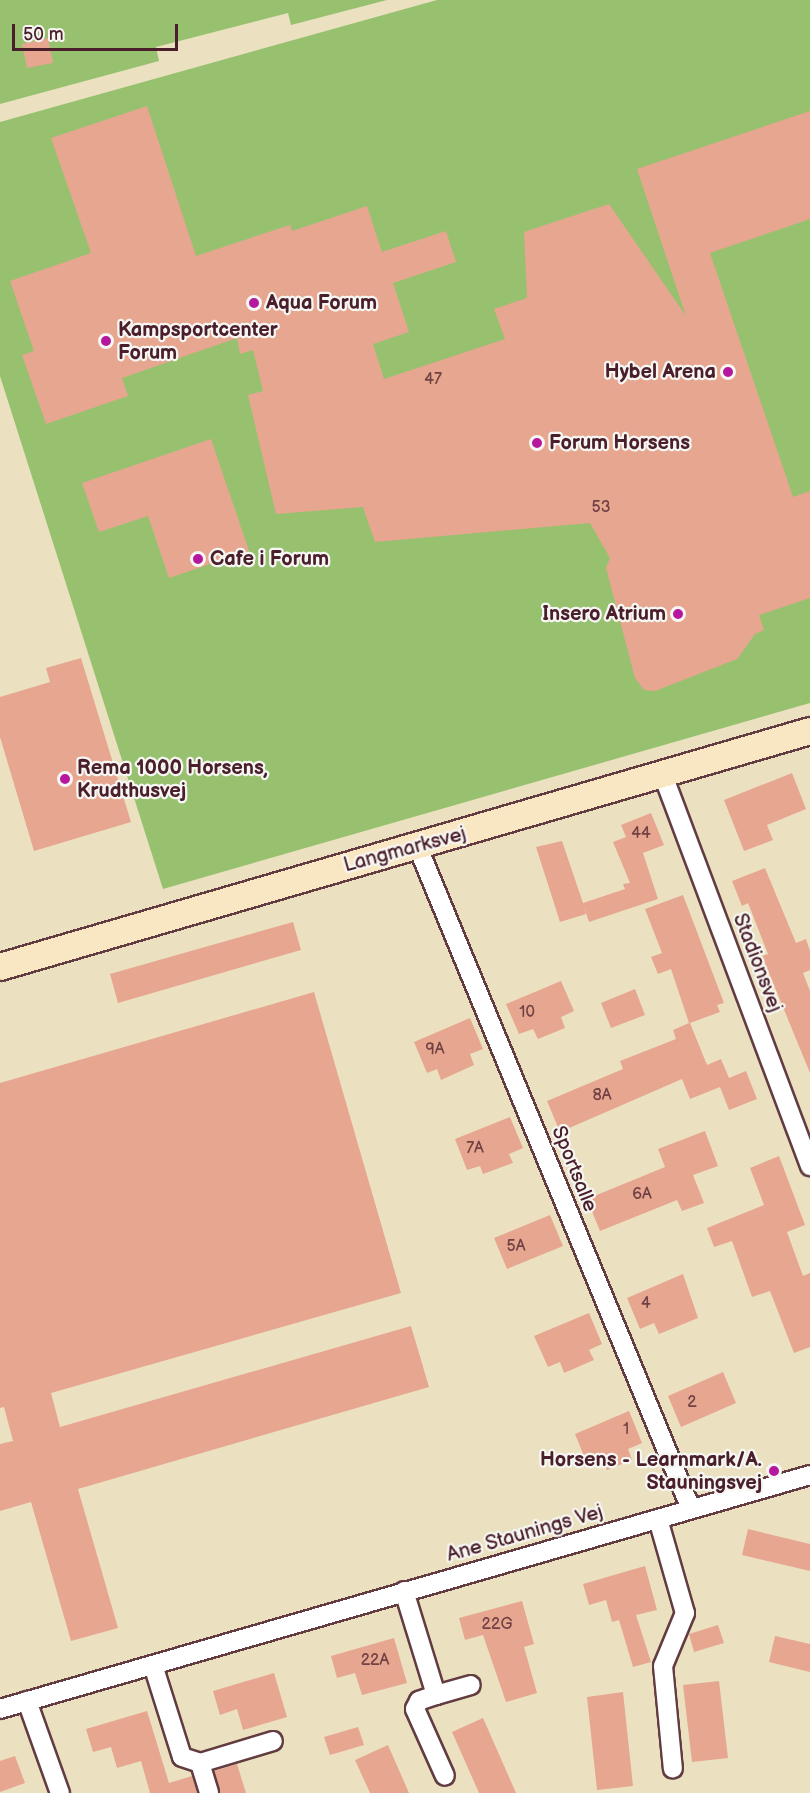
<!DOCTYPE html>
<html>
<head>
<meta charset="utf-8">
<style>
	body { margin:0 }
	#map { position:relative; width:810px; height:1793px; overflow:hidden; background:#ebe1c0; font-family:"Balsamiq Sans",sans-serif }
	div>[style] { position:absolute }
	.green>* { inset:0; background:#97c16e }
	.building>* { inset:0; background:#e7a690 }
	.roads { filter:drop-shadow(2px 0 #623c41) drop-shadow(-2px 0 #623c41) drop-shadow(0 2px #623c41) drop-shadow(0 -2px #623c41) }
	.street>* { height:18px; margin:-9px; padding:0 9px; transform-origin:9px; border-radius:9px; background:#fff }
	.secondary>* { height:26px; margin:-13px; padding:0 13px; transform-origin:13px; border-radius:13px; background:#f9e7c3 }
	.dots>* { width:16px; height:16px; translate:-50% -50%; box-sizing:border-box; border:3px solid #f6f6f2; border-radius:50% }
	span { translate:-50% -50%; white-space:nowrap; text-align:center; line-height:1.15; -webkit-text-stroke:4.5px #f6f6f2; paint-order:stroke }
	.number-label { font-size:16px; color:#714144 }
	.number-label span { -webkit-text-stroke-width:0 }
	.poi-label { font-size:20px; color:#4a1f2b; font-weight:700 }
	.left { translate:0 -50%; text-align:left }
	.right { translate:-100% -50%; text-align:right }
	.street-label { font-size:20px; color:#4a1f2b }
	.scale { position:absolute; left:12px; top:24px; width:166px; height:27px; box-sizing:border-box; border:3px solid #4a1f2b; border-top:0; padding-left:8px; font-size:18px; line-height:21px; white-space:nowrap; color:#4a1f2b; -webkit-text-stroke:4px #f6f6f2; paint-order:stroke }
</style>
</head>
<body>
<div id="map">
	<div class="green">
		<i style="clip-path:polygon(0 0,387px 0,291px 25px,288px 13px,156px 47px,159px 61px,0 104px)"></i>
		<i style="clip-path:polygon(437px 0,810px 0,810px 703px,163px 889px,0 376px,0 122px)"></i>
	</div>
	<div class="building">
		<i style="clip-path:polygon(48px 38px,53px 63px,27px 68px,22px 44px)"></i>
		<i style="clip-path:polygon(147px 106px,196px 256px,290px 225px,292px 231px,367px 206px,382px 252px,446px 231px,456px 262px,393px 283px,409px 332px,373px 344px,384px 379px,505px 339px,494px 309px,527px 298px,524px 232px,609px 204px,686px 316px,637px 169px,810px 111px,810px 219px,710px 253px,793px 497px,810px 491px,810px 598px,759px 615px,764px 630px,755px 634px,737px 659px,655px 691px,644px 690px,635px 678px,606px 568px,610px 558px,590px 523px,375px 542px,363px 507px,276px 514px,248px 395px,263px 391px,253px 350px,240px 354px,237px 338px,122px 378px,128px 396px,46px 424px,22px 355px,34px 351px,10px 281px,91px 253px,51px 138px)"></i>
		<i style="clip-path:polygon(211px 439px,249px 551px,169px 578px,148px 516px,99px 532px,82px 483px)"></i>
		<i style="clip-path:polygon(81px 658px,131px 822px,34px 851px,0 737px,0 697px,50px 682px,46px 668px)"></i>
		<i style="clip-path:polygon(792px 773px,806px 809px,767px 825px,773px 840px,744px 851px,724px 800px)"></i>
		<i style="clip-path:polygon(651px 813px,664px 845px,643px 853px,658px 899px,589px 922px,583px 904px,586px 914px,560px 922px,536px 847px,562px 841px,583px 903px,625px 889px,623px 884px,630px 883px,613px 842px,626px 837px,621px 825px)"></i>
		<i style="clip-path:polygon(765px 868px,796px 943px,806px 939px,810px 951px,810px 970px,803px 973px,810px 991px,810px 1073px,762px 956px,768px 954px,748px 903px,742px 906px,732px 881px)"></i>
		<i style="clip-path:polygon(683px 895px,724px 1003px,717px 1005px,720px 1012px,690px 1023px,707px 1065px,721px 1059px,729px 1078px,746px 1071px,757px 1099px,729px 1110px,720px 1087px,690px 1099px,682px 1079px,560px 1132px,547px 1101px,623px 1069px,620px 1061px,676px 1039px,673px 1030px,689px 1023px,671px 969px,658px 974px,651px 957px,662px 953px,645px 909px)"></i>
		<i style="clip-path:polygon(293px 922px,301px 950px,118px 1003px,110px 974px)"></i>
		<i style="clip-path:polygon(561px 981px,574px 1011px,561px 1017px,565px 1028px,538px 1039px,533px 1029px,519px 1034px,506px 1004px)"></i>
		<i style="clip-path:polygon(635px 989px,645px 1015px,611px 1028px,601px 1003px)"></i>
		<i style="clip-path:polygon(314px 992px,401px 1293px,51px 1393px,60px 1427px,411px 1326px,429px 1387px,78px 1489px,118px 1628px,71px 1641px,31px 1502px,0 1511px,0 1444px,13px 1441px,4px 1407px,0 1408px,0 1083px)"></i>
		<i style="clip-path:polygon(470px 1018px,483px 1049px,470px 1054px,474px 1065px,441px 1080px,437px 1069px,427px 1073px,414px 1042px)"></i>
		<i style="clip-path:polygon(510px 1117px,523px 1148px,509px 1154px,513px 1163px,483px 1174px,480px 1166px,467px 1170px,455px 1139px)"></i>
		<i style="clip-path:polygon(705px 1131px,718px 1166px,693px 1175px,704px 1203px,682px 1211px,677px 1200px,600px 1231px,587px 1199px,665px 1167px,658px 1149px)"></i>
		<i style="clip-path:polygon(779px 1156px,805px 1225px,787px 1232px,803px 1276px,810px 1273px,810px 1347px,794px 1353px,770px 1291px,752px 1297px,732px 1241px,714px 1247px,707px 1228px,764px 1205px,750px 1168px)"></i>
		<i style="clip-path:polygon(550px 1215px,563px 1246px,507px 1269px,494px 1238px)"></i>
		<i style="clip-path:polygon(683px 1274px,698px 1318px,659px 1334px,654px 1323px,640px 1329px,627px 1298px)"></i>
		<i style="clip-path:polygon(589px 1313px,602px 1344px,589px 1350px,594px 1360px,564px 1373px,560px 1362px,548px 1367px,534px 1336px)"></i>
		<i style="clip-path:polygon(723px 1372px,736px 1403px,681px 1427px,668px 1396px)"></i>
		<i style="clip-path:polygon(629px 1411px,642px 1443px,628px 1449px,632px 1460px,607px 1470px,602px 1460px,588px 1466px,575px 1434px)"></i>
		<i style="clip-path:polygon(748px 1529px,810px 1544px,810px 1571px,742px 1555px)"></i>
		<i style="clip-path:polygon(645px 1566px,657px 1610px,636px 1615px,651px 1662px,633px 1667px,619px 1620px,612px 1622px,606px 1600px,589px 1605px,583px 1584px)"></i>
		<i style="clip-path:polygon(522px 1601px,534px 1644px,524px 1647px,537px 1693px,506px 1702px,483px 1635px,465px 1640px,459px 1618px)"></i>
		<i style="clip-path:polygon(718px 1625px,724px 1643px,694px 1652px,689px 1634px)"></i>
		<i style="clip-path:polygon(775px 1636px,810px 1644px,810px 1672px,769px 1662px)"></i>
		<i style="clip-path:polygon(394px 1638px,407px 1683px,362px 1695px,355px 1673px,337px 1678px,331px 1656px)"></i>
		<i style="clip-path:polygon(274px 1673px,287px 1717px,243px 1730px,237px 1709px,220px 1715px,213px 1691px)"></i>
		<i style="clip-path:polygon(719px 1681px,728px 1758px,692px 1762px,683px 1685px)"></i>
		<i style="clip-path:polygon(623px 1692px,633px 1786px,597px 1790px,587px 1697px)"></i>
		<i style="clip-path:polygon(147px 1711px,169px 1783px,192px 1776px,197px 1793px,150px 1793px,141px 1761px,117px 1768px,111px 1747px,93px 1752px,86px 1729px)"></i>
		<i style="clip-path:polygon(483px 1718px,516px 1793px,479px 1793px,452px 1732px)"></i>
		<i style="clip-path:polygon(358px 1727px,364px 1745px,330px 1755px,324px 1737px)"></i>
		<i style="clip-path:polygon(388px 1745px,409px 1793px,370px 1793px,355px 1760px)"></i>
		<i style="clip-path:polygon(15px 1756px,25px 1783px,0 1792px,0 1761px)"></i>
		<i style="clip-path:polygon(237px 1764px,246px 1793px,220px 1793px,214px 1771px)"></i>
	</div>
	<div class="roads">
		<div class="street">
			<i style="left:663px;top:775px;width:418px;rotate:69.4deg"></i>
			<i style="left:417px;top:845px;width:718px;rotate:67.58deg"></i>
			<i style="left:658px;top:1519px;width:98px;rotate:74deg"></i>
			<i style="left:685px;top:1613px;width:57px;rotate:112.5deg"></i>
			<i style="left:663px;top:1666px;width:103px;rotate:84.5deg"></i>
			<i style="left:404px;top:1591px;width:109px;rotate:72.9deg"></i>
			<i style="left:436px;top:1695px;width:18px;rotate:161deg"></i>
			<i style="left:419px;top:1701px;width:9px;rotate:117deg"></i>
			<i style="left:415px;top:1709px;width:73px;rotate:65.9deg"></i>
			<i style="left:153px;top:1665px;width:96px;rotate:72.5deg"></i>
			<i style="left:182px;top:1757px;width:19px;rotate:18deg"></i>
			<i style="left:200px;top:1763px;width:31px;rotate:73deg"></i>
			<i style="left:436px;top:1695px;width:36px;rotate:-16deg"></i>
			<i style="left:27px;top:1701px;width:98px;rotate:70.3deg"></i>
			<i style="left:0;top:1709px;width:843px;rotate:-16.11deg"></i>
			<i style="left:200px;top:1763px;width:76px;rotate:-16.8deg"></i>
		</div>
		<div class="secondary">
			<i style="left:0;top:967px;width:844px;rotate:-16.24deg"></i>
		</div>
	</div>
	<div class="dots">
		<i style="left:254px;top:303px;background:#b5179e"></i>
		<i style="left:106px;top:341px;background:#b5179e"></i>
		<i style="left:728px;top:372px;background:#b5179e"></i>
		<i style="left:537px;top:443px;background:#b5179e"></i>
		<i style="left:198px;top:559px;background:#b5179e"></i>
		<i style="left:678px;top:614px;background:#b5179e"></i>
		<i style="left:65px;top:779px;background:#b5179e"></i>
		<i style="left:774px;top:1471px;background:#b5179e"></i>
	</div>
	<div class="number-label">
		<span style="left:433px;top:380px">47</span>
		<span style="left:601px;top:508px">53</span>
		<span style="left:641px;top:834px">44</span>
		<span style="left:527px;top:1013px">10</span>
		<span style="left:435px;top:1050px">9A</span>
		<span style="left:602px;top:1096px">8A</span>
		<span style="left:475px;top:1149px">7A</span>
		<span style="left:642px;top:1195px">6A</span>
		<span style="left:516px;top:1247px">5A</span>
		<span style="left:646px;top:1304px">4</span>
		<span style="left:692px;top:1403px">2</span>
		<span style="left:626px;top:1430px">1</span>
		<span style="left:497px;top:1625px">22G</span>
		<span style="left:375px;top:1661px">22A</span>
	</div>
	<div class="poi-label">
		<span class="left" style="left:266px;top:303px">Aqua Forum</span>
		<span class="left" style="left:118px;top:342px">Kampsportcenter<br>Forum</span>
		<span class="right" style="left:716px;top:372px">Hybel Arena</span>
		<span class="left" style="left:549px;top:443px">Forum Horsens</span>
		<span class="left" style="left:210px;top:559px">Cafe i Forum</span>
		<span class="right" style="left:666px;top:614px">Insero Atrium</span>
		<span class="left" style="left:77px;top:780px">Rema 1000 Horsens,<br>Krudthusvej</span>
		<span class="right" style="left:762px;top:1472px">Horsens - Learnmark/A.<br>Stauningsvej</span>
	</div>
	<div class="street-label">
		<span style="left:405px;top:850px;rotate:-15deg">Langmarksvej</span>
		<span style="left:757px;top:963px;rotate:69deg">Stadionsvej</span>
		<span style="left:574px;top:1169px;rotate:68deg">Sportsalle</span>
		<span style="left:525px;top:1534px;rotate:-16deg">Ane Staunings Vej</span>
	</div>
	<div class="scale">50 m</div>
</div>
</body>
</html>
